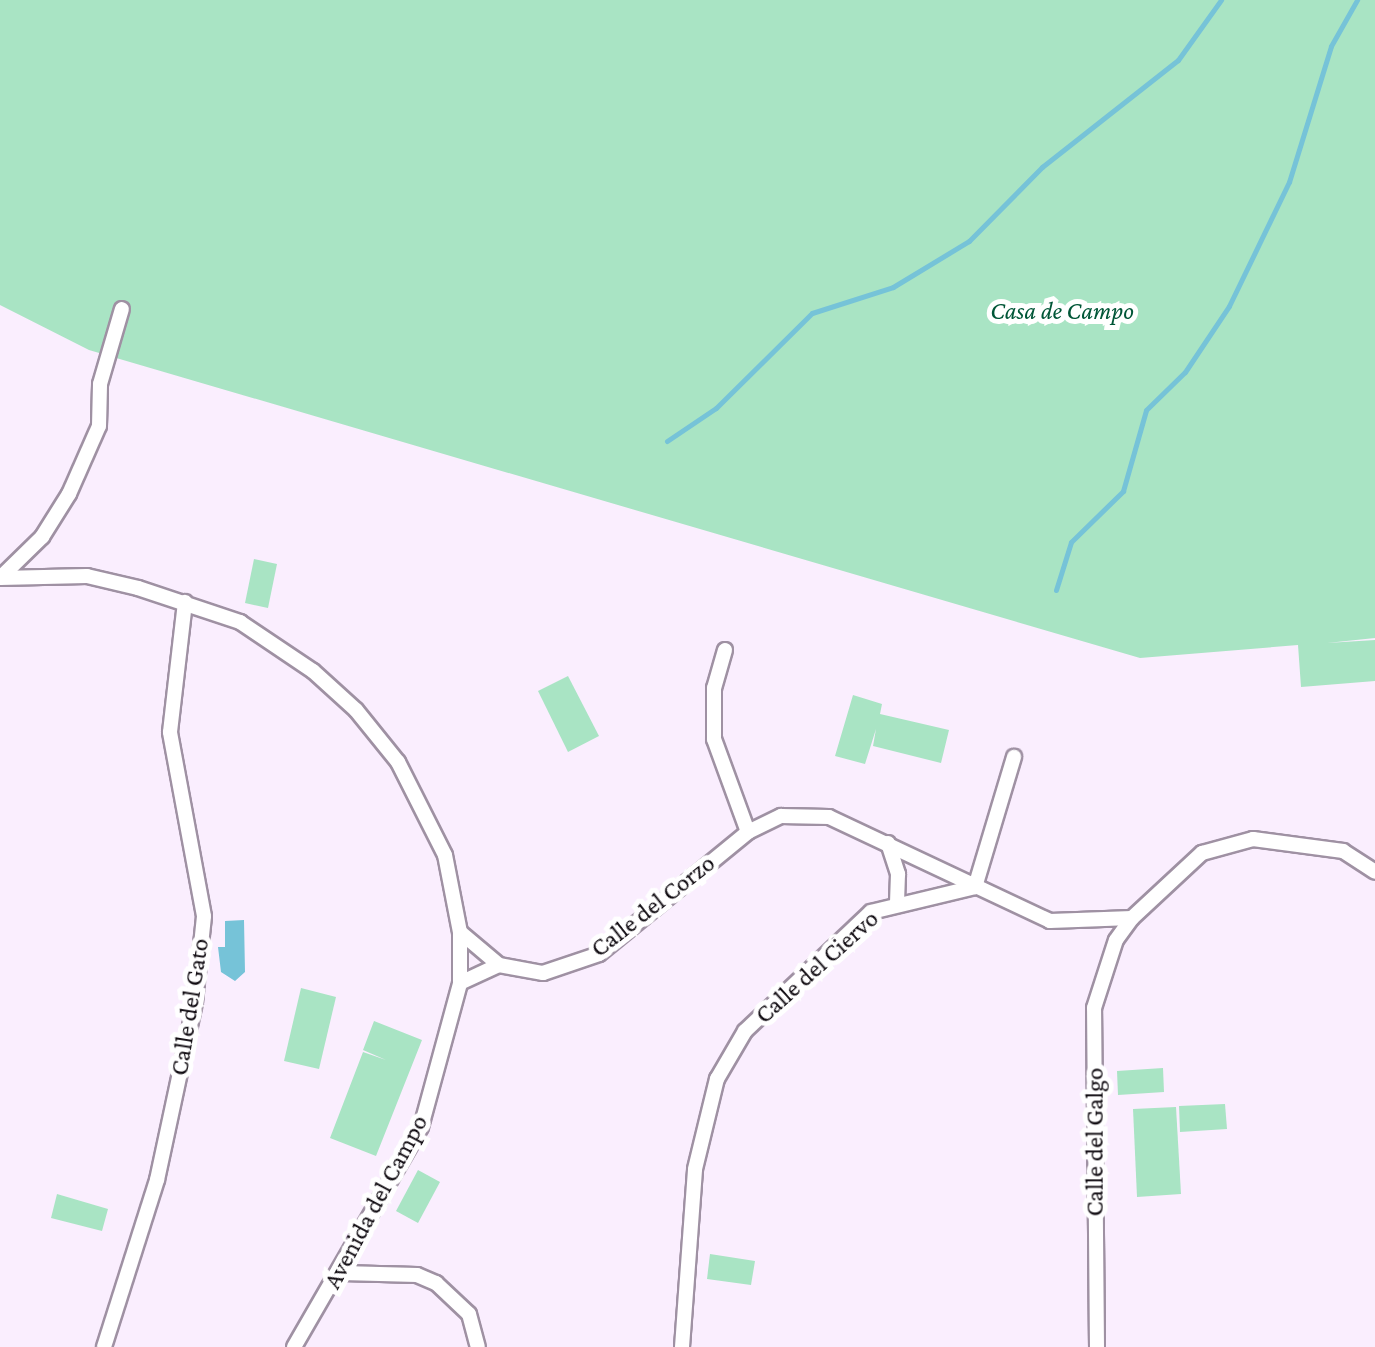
<!DOCTYPE html>
<html>
<head>
<meta charset="utf-8">
<style>
	body { margin:0 }
	#map { position:relative; width:1375px; height:1347px; overflow:hidden; background:#faeefe; font-family:"Crimson Pro",serif }
	div>[style] { position:absolute }
	.green>* { inset:0; background:#a9e4c4 }
	.water>* { inset:0; background:#76c3d8 }
	.stream>* { height:5px; margin:-2.5px; padding:0 2.5px; transform-origin:2.5px; border-radius:2.5px; background:#76c3d8 }
	.roads { filter:drop-shadow(2px 0 #9f91a3) drop-shadow(-2px 0 #9f91a3) drop-shadow(0 2px #9f91a3) drop-shadow(0 -2px #9f91a3) }
	.street>* { height:14px; margin:-7px; padding:0 7px; transform-origin:7px; border-radius:7px; background:#fff }
	span { translate:-50% -50%; white-space:nowrap; text-align:center; line-height:1.15; -webkit-text-stroke:10px #fff; paint-order:stroke }
	.park-label { font-size:25px; color:#005637; font-style:italic }
	.street-label { font-size:25px; color:#0f0a10 }
</style>
</head>
<body>
<div id="map">
	<div class="green">
		<i style="clip-path:polygon(0 0,1375px 0,1375px 638px,1327px 643px,1375px 640px,1375px 681px,1301px 687px,1298px 645px,1140px 658px,89px 350px,0 305px)"></i>
		<i style="clip-path:polygon(254px 559px,277px 564px,268px 608px,245px 603px)"></i>
		<i style="clip-path:polygon(568px 676px,599px 736px,568px 752px,538px 691px)"></i>
		<i style="clip-path:polygon(853px 695px,882px 704px,880px 714px,949px 730px,941px 763px,873px 746px,876px 729px,865px 764px,835px 756px)"></i>
		<i style="clip-path:polygon(301px 988px,336px 997px,319px 1069px,284px 1061px)"></i>
		<i style="clip-path:polygon(374px 1021px,422px 1040px,376px 1156px,330px 1138px,363px 1052px,386px 1060px,363px 1050px)"></i>
		<i style="clip-path:polygon(1163px 1068px,1164px 1092px,1118px 1095px,1117px 1071px)"></i>
		<i style="clip-path:polygon(1225px 1104px,1227px 1129px,1180px 1132px,1179px 1106px)"></i>
		<i style="clip-path:polygon(1176px 1107px,1181px 1194px,1137px 1197px,1133px 1109px)"></i>
		<i style="clip-path:polygon(418px 1170px,440px 1182px,418px 1223px,396px 1211px)"></i>
		<i style="clip-path:polygon(57px 1194px,108px 1209px,102px 1231px,51px 1218px)"></i>
		<i style="clip-path:polygon(710px 1254px,755px 1261px,751px 1285px,707px 1279px)"></i>
	</div>
	<div class="water">
		<i style="clip-path:polygon(244px 920px,245px 972px,235px 981px,221px 972px,218px 947px,225px 947px,225px 921px)"></i>
	</div>
	<div class="stream">
		<i style="left:667px;top:441px;width:59px;rotate:-34deg"></i>
		<i style="left:716px;top:408px;width:135px;rotate:-44.7deg"></i>
		<i style="left:812px;top:313px;width:85px;rotate:-17.8deg"></i>
		<i style="left:893px;top:287px;width:89px;rotate:-31.2deg"></i>
		<i style="left:969px;top:241px;width:104px;rotate:-45.4deg"></i>
		<i style="left:1042px;top:167px;width:173px;rotate:-38.2deg"></i>
		<i style="left:1178px;top:60px;width:74px;rotate:-54.4deg"></i>
		<i style="left:1056px;top:590px;width:50px;rotate:-72.6deg"></i>
		<i style="left:1071px;top:542px;width:73px;rotate:-44.4deg"></i>
		<i style="left:1123px;top:491px;width:84px;rotate:-74.1deg"></i>
		<i style="left:1146px;top:410px;width:54px;rotate:-44.3deg"></i>
		<i style="left:1185px;top:372px;width:79px;rotate:-56.3deg"></i>
		<i style="left:1229px;top:306px;width:138px;rotate:-64.2deg"></i>
		<i style="left:1289px;top:182px;width:142px;rotate:-72.8deg"></i>
		<i style="left:1331px;top:46px;width:53px;rotate:-60.5deg"></i>
	</div>
	<div class="roads">
		<div class="street">
			<i style="left:0;top:578px;width:87px;rotate:-1.3deg"></i>
			<i style="left:87px;top:576px;width:52px;rotate:13.2deg"></i>
			<i style="left:138px;top:588px;width:108px;rotate:18.4deg"></i>
			<i style="left:240px;top:622px;width:88px;rotate:33.9deg"></i>
			<i style="left:313px;top:671px;width:58px;rotate:42.2deg"></i>
			<i style="left:356px;top:710px;width:67px;rotate:51.1deg"></i>
			<i style="left:398px;top:762px;width:104px;rotate:63.2deg"></i>
			<i style="left:445px;top:855px;width:78px;rotate:79deg"></i>
			<i style="left:460px;top:932px;width:51px;rotate:40.2deg"></i>
			<i style="left:499px;top:965px;width:45px;rotate:10.3deg"></i>
			<i style="left:543px;top:973px;width:59px;rotate:-18.7deg"></i>
			<i style="left:599px;top:954px;width:193px;rotate:-39.3deg"></i>
			<i style="left:748px;top:832px;width:37px;rotate:-26deg"></i>
			<i style="left:781px;top:816px;width:48px;rotate:1.2deg"></i>
			<i style="left:829px;top:817px;width:244px;rotate:25.2deg"></i>
			<i style="left:1050px;top:921px;width:82px;rotate:-2.1deg"></i>
			<i style="left:1132px;top:918px;width:96px;rotate:-42.9deg"></i>
			<i style="left:1202px;top:853px;width:53px;rotate:-15.4deg"></i>
			<i style="left:1253px;top:839px;width:91px;rotate:7.6deg"></i>
			<i style="left:1343px;top:851px;width:38px;rotate:33deg"></i>
			<i style="left:0;top:578px;width:59px;rotate:-44.3deg"></i>
			<i style="left:42px;top:537px;width:51px;rotate:-57.9deg"></i>
			<i style="left:69px;top:494px;width:74px;rotate:-66.2deg"></i>
			<i style="left:99px;top:426px;width:42px;rotate:-88.6deg"></i>
			<i style="left:100px;top:384px;width:78px;rotate:-73.7deg"></i>
			<i style="left:725px;top:650px;width:40px;rotate:106deg"></i>
			<i style="left:714px;top:688px;width:51px;rotate:90deg"></i>
			<i style="left:714px;top:739px;width:99px;rotate:69.9deg"></i>
			<i style="left:888px;top:843px;width:33px;rotate:72deg"></i>
			<i style="left:898px;top:874px;width:28px;rotate:92deg"></i>
			<i style="left:460px;top:983px;width:43px;rotate:-24.8deg"></i>
			<i style="left:342px;top:1273px;width:75px;rotate:1.5deg"></i>
			<i style="left:417px;top:1275px;width:21px;rotate:23deg"></i>
			<i style="left:436px;top:1283px;width:45px;rotate:43.2deg"></i>
			<i style="left:469px;top:1314px;width:34px;rotate:75deg"></i>
			<i style="left:104px;top:1347px;width:175px;rotate:-72.4deg"></i>
			<i style="left:157px;top:1180px;width:182px;rotate:-77.9deg"></i>
			<i style="left:195px;top:1002px;width:86px;rotate:-84deg"></i>
			<i style="left:204px;top:916px;width:187px;rotate:-100.5deg"></i>
			<i style="left:170px;top:732px;width:131px;rotate:-83.4deg"></i>
			<i style="left:294px;top:1347px;width:254px;rotate:-60deg"></i>
			<i style="left:421px;top:1127px;width:149px;rotate:-74.8deg"></i>
			<i style="left:460px;top:983px;width:51px;rotate:-90deg"></i>
			<i style="left:682px;top:1347px;width:178px;rotate:-85.8deg"></i>
			<i style="left:695px;top:1169px;width:93px;rotate:-76.3deg"></i>
			<i style="left:717px;top:1079px;width:56px;rotate:-59.7deg"></i>
			<i style="left:745px;top:1031px;width:173px;rotate:-43.4deg"></i>
			<i style="left:871px;top:912px;width:107px;rotate:-13.5deg"></i>
			<i style="left:975px;top:887px;width:136px;rotate:-73.3deg"></i>
			<i style="left:1097px;top:1347px;width:339px;rotate:-90.5deg"></i>
			<i style="left:1094px;top:1008px;width:71px;rotate:-72.1deg"></i>
			<i style="left:1116px;top:940px;width:27px;rotate:-54deg"></i>
		</div>
	</div>
	<div class="park-label">
		<span style="left:1062px;top:311px">Casa de Campo</span>
	</div>
	<div class="street-label">
		<span style="left:653px;top:906px;rotate:-38deg">Calle del Corzo</span>
		<span style="left:817px;top:967px;rotate:-42deg">Calle del Ciervo</span>
		<span style="left:190px;top:1007px;rotate:-81deg">Calle del Gato</span>
		<span style="left:1095px;top:1142px;rotate:-90deg">Calle del Galgo</span>
		<span style="left:376px;top:1202px;rotate:-62deg">Avenida del Campo</span>
	</div>
</div>
</body>
</html>
